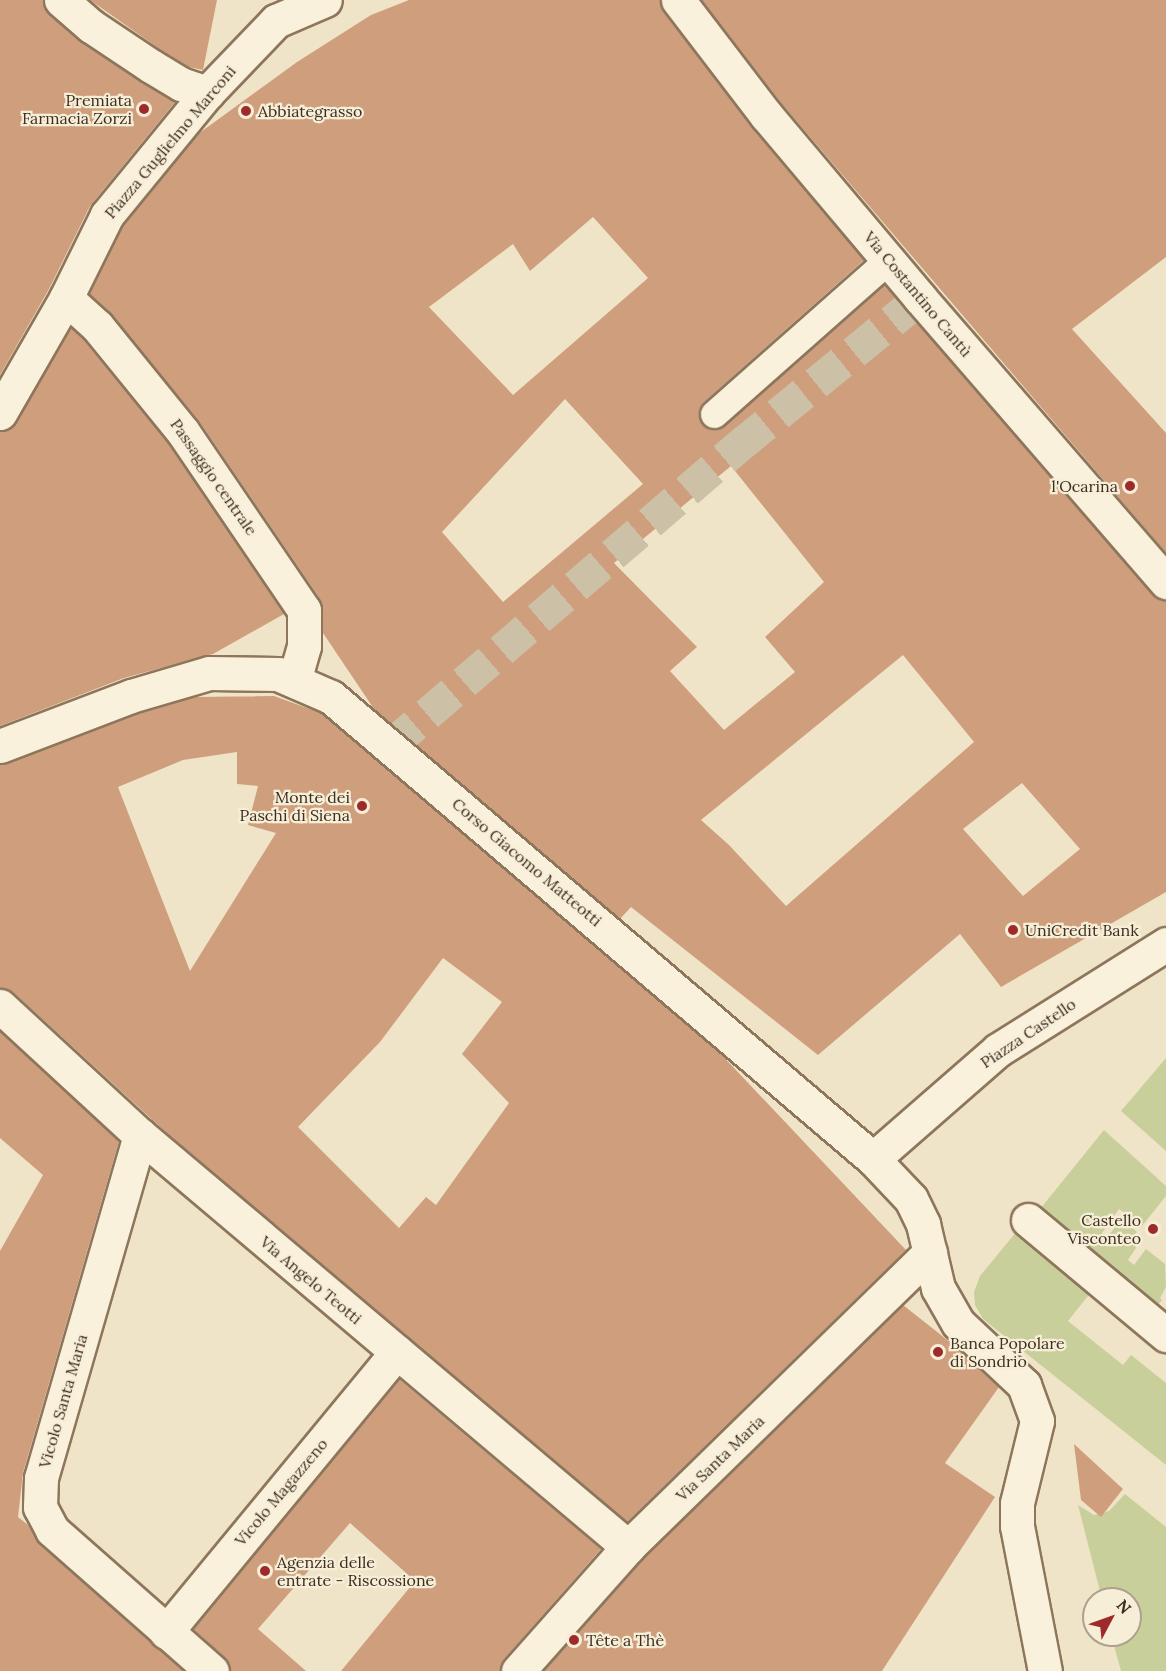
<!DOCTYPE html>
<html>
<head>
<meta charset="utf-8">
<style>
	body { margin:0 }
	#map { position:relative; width:1166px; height:1671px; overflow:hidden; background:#f0e4c8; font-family:Lora,serif }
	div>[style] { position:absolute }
	.green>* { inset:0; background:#c9cf9b }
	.building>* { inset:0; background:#cf9f7d }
	.street-tunnel>* { height:33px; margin-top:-16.5px; transform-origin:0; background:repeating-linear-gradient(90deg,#ccc0a6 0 33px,transparent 0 49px) }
	.roads { filter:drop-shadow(2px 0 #8d765c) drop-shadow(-2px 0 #8d765c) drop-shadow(0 2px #8d765c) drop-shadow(0 -2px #8d765c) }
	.lane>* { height:27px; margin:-13.5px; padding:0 13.5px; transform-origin:13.5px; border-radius:13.5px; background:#faf1dc }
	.street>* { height:33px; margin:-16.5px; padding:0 16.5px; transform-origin:16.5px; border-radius:16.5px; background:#faf1dc }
	.dots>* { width:16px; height:16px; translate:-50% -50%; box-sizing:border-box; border:3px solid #f7eed8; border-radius:50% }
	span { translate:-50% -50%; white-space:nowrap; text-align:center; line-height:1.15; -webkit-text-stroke:4.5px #f7eed8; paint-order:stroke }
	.poi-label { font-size:16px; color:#3d2e20 }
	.right { translate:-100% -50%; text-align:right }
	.left { translate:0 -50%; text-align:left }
	.street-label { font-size:16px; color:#3d2e20 }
	.north { position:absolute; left:1082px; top:1587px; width:60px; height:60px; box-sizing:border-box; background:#f7eed8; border:2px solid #ada18e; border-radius:50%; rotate:49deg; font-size:16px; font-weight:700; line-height:24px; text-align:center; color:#3d2e20 }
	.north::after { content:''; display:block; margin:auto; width:21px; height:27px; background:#9e2a2b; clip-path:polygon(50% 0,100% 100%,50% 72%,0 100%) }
</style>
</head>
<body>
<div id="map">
	<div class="green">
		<i style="clip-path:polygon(1166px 1058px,1166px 1151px,1121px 1111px)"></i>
		<i style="clip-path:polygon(1104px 1130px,1166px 1186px,1166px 1196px,1142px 1226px,1119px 1209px,1102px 1233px,1107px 1237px,1122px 1219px,1137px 1232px,1132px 1238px,1136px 1248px,1128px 1260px,1134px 1265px,1146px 1249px,1165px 1264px,1166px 1287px,1160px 1298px,1162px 1300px,1157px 1306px,1040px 1209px)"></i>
		<i style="clip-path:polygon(1017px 1231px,1092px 1291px,1068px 1321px,1123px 1365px,1131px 1355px,1166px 1383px,1166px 1465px,983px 1319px,975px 1305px,974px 1292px,980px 1276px)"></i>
		<i style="clip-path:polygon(1125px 1494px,1166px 1527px,1166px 1671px,1121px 1671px,1111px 1635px,1130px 1635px,1130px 1599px,1102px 1599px,1078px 1505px,1094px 1515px,1109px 1511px)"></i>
	</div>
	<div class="building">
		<i style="clip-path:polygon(0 0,43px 0,49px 14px,79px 40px,175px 102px,90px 206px,49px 289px,0 375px)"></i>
		<i style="clip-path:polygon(90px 0,217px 0,203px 70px,189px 67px,161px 50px)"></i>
		<i style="clip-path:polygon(evenodd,409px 0,660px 0,663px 11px,751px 126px,864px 260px,704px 402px,699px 410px,702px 424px,710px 429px,724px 426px,884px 284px,1152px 594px,1166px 600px,1166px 892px,1001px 987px,960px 934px,818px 1055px,631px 907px,620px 919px,374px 709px,323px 633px,323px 610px,320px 599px,199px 421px,111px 314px,89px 294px,123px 225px,198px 134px,297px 62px,371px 15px,409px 0,593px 217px,648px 278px,513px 395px,429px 307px,513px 244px,530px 271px,593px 217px,409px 0,565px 399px,643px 484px,503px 602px,442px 532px,565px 399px,409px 0,731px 466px,824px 582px,765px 637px,795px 672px,724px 730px,670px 671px,697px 647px,614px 563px,731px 466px,409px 0,903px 655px,974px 742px,786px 906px,729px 845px,701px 820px,903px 655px,409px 0,1022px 783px,1080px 849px,1023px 896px,963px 829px,1022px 783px)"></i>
		<i style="clip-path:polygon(702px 0,1166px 0,1166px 257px,1072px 329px,1166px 433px,1166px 553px,781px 103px)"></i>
		<i style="clip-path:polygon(71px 327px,83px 339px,168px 443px,284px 614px,213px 654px,124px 678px,0 726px,0 432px,9px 429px,16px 422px)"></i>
		<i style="clip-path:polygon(evenodd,274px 696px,321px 713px,718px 1051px,906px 1250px,627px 1522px,169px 1135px,13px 992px,0 988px,0 764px,137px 714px,193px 697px,274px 696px,237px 752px,237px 784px,258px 786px,248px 825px,276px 833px,190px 971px,118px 787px,183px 760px,237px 752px,274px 696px,443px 958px,502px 1002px,462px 1054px,509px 1103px,436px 1205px,426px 1197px,399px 1228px,298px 1127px,380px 1042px,443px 958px)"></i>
		<i style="clip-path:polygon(0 1031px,119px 1141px,23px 1473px,18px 1517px,28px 1525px,40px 1544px,184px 1671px,0 1671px,0 1251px,43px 1175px,0 1138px)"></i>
		<i style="clip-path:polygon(903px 1305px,960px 1350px,999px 1387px,945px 1463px,995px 1497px,882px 1671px,543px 1671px,642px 1560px)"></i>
		<i style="clip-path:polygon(399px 1379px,601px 1549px,504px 1659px,500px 1671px,341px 1671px,415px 1581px,350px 1523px,258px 1629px,306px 1671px,230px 1671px,224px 1657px,193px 1629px)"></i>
		<i style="clip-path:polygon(1074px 1444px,1123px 1489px,1101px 1517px,1081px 1500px)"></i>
	</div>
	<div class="street-tunnel">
		<i style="left:390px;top:746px;width:462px;rotate:-40.7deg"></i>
		<i style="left:740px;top:445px;width:232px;rotate:-39.2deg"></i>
	</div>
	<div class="roads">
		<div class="lane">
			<i style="left:714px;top:414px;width:232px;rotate:-41.5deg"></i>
		</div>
		<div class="street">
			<i style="left:61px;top:0;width:40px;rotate:41deg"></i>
			<i style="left:91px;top:26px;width:72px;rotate:33.7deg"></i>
			<i style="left:151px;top:66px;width:35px;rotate:31deg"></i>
			<i style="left:181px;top:84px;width:28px;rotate:19deg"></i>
			<i style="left:678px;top:0;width:145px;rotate:52.6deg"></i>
			<i style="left:766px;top:115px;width:239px;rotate:49.9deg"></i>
			<i style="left:920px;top:298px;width:376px;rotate:49.1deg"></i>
			<i style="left:66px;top:298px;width:42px;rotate:42.1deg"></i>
			<i style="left:97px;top:326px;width:136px;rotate:50.9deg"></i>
			<i style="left:183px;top:432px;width:215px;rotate:55.8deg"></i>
			<i style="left:304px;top:610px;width:36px;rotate:90deg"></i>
			<i style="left:304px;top:646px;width:36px;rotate:106deg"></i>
			<i style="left:0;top:413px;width:133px;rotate:-60.1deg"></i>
			<i style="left:66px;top:298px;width:93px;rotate:-63.7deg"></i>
			<i style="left:107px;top:215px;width:158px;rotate:-50.7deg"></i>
			<i style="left:207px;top:93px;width:100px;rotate:-46.2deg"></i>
			<i style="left:276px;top:21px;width:53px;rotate:-23.2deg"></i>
			<i style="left:0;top:746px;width:140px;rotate:-20.9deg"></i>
			<i style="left:131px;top:696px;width:81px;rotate:-16.4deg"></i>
			<i style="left:209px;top:673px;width:69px;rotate:0.8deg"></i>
			<i style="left:278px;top:674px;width:58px;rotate:23.5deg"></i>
			<i style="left:331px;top:697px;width:712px;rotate:40.44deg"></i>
			<i style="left:873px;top:1159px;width:55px;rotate:46.5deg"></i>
			<i style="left:911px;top:1199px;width:28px;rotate:64deg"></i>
			<i style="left:923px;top:1224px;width:66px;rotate:76.8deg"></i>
			<i style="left:938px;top:1288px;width:40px;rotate:60.3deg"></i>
			<i style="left:958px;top:1323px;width:91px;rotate:43.2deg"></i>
			<i style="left:1024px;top:1385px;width:38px;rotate:70deg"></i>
			<i style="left:1037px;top:1421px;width:84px;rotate:103.7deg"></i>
			<i style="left:1017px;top:1503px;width:23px;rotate:90deg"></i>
			<i style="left:1017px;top:1526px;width:148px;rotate:79.1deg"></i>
			<i style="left:0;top:1006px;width:190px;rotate:42.7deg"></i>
			<i style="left:140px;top:1135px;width:639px;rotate:40.17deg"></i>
			<i style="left:140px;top:1135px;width:357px;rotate:106.1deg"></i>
			<i style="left:41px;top:1478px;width:29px;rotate:92deg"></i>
			<i style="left:40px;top:1507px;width:26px;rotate:62deg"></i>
			<i style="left:52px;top:1530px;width:213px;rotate:41.4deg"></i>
			<i style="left:873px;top:1159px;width:166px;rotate:-41.1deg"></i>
			<i style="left:998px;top:1050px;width:199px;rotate:-32.2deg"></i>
			<i style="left:1028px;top:1220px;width:180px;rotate:39.8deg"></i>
			<i style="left:166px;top:1632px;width:363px;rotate:-50.5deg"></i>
			<i style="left:518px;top:1671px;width:166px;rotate:-48.4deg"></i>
			<i style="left:628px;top:1547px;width:422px;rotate:-44.3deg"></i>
		</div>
	</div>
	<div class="dots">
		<i style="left:144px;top:109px;background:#9e2a2b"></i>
		<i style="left:246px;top:111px;background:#9e2a2b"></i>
		<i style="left:1130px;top:486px;background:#9e2a2b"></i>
		<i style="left:362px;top:806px;background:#9e2a2b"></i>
		<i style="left:1013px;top:930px;background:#9e2a2b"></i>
		<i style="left:1153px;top:1229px;background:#9e2a2b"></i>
		<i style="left:938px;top:1352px;background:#9e2a2b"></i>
		<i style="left:265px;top:1571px;background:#9e2a2b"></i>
		<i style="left:574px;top:1640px;background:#9e2a2b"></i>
	</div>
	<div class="poi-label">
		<span class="right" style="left:132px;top:109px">Premiata<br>Farmacia Zorzi</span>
		<span class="left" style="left:258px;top:111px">Abbiategrasso</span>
		<span class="right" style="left:1118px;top:486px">l'Ocarina</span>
		<span class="right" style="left:350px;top:806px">Monte dei<br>Paschi di Siena</span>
		<span class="left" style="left:1025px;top:930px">UniCredit Bank</span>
		<span class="right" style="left:1141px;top:1229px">Castello<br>Visconteo</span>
		<span class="left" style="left:950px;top:1352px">Banca Popolare<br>di Sondrio</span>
		<span class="left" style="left:277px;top:1571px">Agenzia delle<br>entrate - Riscossione</span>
		<span class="left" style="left:586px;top:1640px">Tête a Thè</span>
	</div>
	<div class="street-label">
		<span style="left:170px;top:142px;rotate:-50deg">Piazza Guglielmo Marconi</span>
		<span style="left:918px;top:294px;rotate:50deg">Via Costantino Cantù</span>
		<span style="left:214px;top:477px;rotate:55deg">Passaggio centrale</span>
		<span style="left:527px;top:862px;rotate:40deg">Corso Giacomo Matteotti</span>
		<span style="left:1028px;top:1033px;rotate:-34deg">Piazza Castello</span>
		<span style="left:311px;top:1280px;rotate:40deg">Via Angelo Teotti</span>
		<span style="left:63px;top:1401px;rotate:-74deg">Vicolo Santa Maria</span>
		<span style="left:720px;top:1458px;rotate:-44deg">Via Santa Maria</span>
		<span style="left:281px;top:1492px;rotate:-50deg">Vicolo Magazzeno</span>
	</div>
	<div class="north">N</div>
</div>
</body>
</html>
